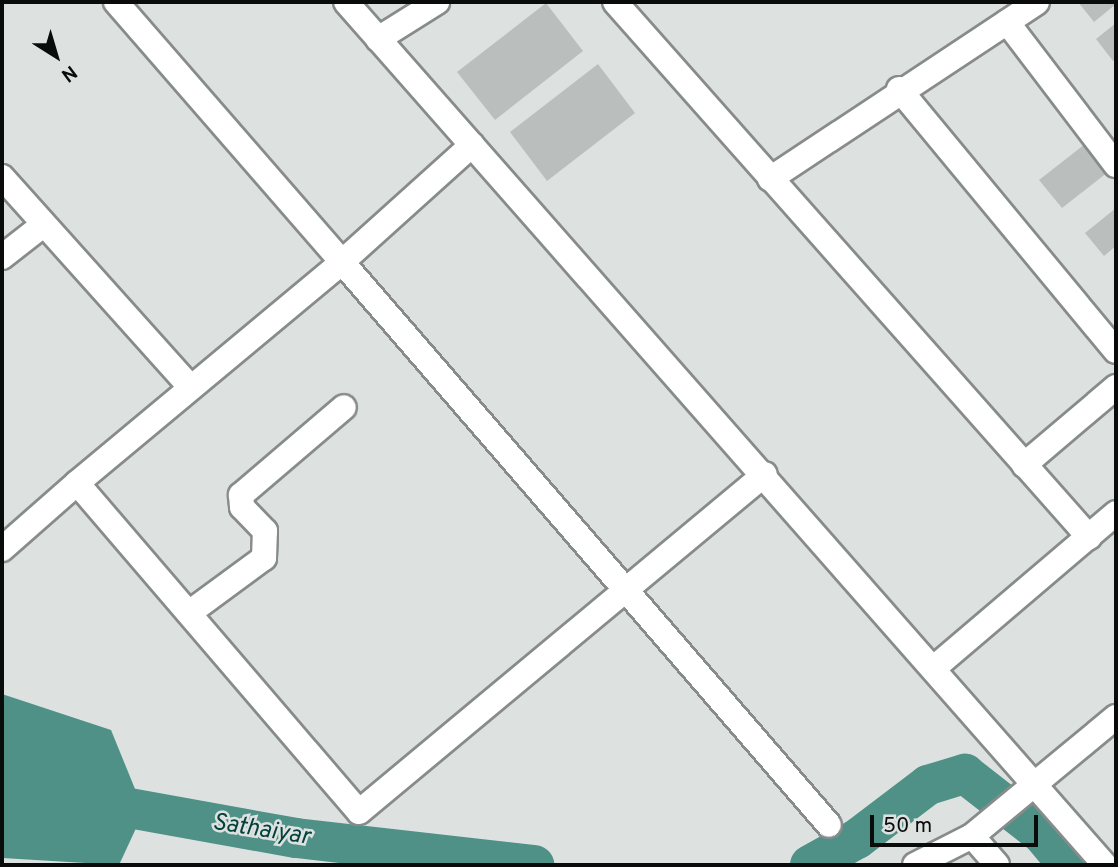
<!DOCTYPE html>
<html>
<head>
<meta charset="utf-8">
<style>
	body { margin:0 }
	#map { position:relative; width:1118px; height:867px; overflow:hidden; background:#dde2e1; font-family:Overpass,sans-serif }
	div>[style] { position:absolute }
	.water>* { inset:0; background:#509187 }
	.river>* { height:40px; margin:-20px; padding:0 20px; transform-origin:20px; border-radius:20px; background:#509187 }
	.building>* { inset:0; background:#babfbe }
	.roads { filter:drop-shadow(2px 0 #878c8b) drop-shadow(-2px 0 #878c8b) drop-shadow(0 2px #878c8b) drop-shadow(0 -2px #878c8b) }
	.minor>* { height:24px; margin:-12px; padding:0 12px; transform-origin:12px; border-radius:12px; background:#fff }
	span { translate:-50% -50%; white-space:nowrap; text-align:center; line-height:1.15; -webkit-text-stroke:5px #dde2e1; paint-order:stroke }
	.water-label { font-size:24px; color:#03423b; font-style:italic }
	.frame { position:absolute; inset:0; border:4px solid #0a0c0c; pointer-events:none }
	.north { position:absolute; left:21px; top:21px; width:70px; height:70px; -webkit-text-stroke:5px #dde2e1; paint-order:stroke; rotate:143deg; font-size:19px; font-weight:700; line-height:28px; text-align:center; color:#0a0c0c }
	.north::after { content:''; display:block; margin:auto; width:24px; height:32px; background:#0a0c0c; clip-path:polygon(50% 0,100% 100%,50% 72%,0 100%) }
	.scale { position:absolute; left:870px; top:815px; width:168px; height:32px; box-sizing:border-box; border:4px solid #0a0c0c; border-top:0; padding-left:9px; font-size:21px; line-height:24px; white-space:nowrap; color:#0a0c0c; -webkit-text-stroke:5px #dde2e1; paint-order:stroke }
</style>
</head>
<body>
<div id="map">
	<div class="water">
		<i style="clip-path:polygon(2px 694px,111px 730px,144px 811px,119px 865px,2px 858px)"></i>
	</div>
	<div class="river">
		<i style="left:2px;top:750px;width:118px;rotate:27.2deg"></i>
		<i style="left:107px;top:804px;width:192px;rotate:10.2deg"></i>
		<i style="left:296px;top:838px;width:240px;rotate:6.5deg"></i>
		<i style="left:810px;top:865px;width:54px;rotate:-29deg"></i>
		<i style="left:857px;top:839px;width:89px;rotate:-37.3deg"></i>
		<i style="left:928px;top:785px;width:39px;rotate:-17deg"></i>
		<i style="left:965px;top:774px;width:98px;rotate:37.9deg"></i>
		<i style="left:1042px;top:834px;width:40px;rotate:50deg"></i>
	</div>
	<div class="building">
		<i style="clip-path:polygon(1078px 2px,1116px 2px,1116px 4px,1094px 22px)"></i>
		<i style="clip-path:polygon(546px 3px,583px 51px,495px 120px,457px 72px)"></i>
		<i style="clip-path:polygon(1116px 23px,1116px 58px,1113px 61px,1096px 39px)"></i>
		<i style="clip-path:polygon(598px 64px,635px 113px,547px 181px,510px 132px)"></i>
		<i style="clip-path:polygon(1085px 144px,1108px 172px,1062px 208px,1039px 180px)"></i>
		<i style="clip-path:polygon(1116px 208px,1116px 246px,1104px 256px,1085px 233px)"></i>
	</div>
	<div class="roads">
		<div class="minor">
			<i style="left:116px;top:2px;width:344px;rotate:49deg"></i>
			<i style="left:342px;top:262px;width:175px;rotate:-42deg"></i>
			<i style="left:346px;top:2px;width:1149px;rotate:48.67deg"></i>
			<i style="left:615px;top:2px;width:715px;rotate:48.46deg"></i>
			<i style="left:1007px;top:22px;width:180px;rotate:52.7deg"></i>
			<i style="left:378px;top:39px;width:70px;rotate:-32.1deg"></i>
			<i style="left:899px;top:89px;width:340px;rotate:50.4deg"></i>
			<i style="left:2px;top:177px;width:283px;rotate:48.1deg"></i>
			<i style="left:770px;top:179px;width:320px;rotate:-33.5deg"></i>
			<i style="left:2px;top:257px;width:52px;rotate:-38deg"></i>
			<i style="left:1024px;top:465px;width:121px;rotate:-40.3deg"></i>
			<i style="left:77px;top:483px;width:345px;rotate:-39.8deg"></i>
			<i style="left:342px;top:262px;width:744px;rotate:49.14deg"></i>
			<i style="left:2px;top:549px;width:100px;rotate:-41.3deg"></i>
			<i style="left:77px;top:483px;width:433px;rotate:49.4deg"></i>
			<i style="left:359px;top:812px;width:528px;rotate:-39.78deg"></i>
			<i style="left:189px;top:613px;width:93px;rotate:-36.3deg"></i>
			<i style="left:264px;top:558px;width:27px;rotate:-88deg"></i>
			<i style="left:265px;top:531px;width:33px;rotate:-134deg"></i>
			<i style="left:242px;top:507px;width:12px;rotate:-95deg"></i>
			<i style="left:241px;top:495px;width:135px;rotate:-40.5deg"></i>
			<i style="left:934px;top:668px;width:239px;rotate:-40.4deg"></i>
			<i style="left:972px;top:836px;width:187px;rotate:-39.6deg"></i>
			<i style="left:915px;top:865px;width:64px;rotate:-27deg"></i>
			<i style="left:972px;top:836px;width:38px;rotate:49deg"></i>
		</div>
	</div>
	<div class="water-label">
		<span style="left:261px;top:831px;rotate:9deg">Sathaiyar</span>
	</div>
	<div class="frame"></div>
	<div class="north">N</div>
	<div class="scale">50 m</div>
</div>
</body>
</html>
